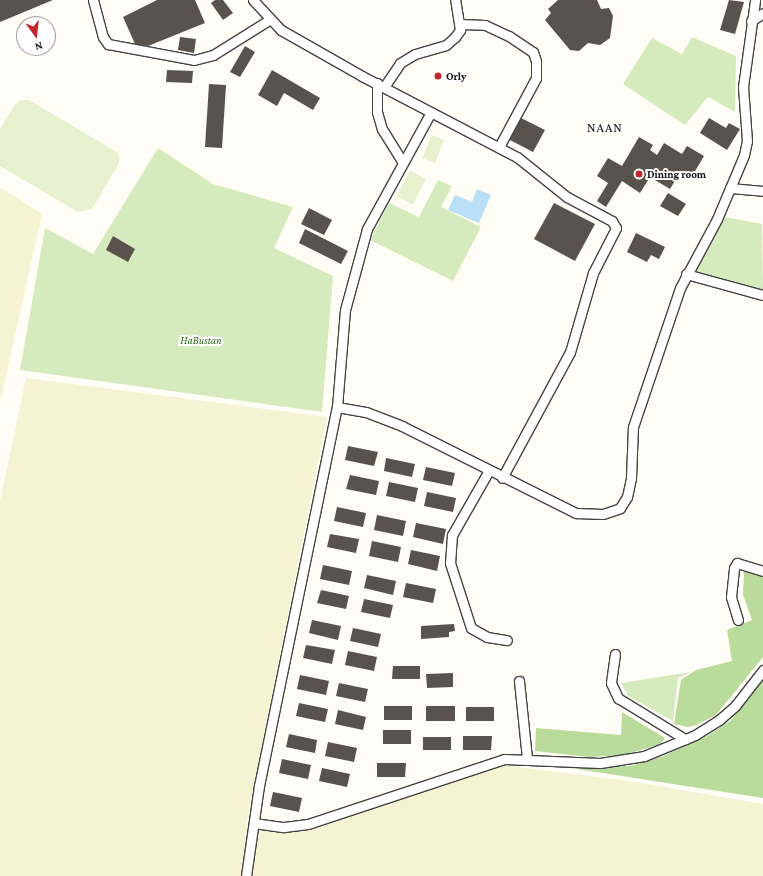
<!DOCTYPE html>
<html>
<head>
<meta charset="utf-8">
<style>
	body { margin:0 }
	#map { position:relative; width:763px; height:876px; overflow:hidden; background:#fffdf5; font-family:"Crimson Pro",serif }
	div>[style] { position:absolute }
	.farmland>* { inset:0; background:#f6f3d4 }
	.green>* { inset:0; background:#d5ebbd }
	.forest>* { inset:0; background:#b9dc9c }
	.pitch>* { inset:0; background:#e6f2cf }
	.water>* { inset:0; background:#b9e0f7 }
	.building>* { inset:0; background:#5a524d }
	.roads { filter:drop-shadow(1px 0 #444) drop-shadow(-1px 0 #444) drop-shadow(0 1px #444) drop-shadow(0 -1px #444) }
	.minor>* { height:9px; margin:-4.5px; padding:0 4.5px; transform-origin:4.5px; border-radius:4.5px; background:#fff }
	.dots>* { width:11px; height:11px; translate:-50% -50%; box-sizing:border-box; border:2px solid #fff; border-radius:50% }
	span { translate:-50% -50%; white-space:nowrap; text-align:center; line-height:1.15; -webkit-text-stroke:4px #fff; paint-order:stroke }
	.poi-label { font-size:11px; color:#111; font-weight:700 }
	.left { translate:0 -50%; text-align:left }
	.park-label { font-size:11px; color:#2f6b1f; font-style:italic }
	.quarter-label { font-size:13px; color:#111; letter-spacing:1px }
	.north { position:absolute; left:16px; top:16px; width:40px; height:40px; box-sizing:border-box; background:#fff; border:1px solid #a0a0a0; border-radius:50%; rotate:165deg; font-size:11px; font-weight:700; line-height:16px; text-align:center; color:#111 }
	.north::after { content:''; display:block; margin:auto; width:14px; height:18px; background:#c4262e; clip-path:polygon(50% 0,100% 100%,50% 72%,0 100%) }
</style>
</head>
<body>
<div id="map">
	<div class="farmland">
		<i style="clip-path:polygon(0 187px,42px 214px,0 403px)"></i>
		<i style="clip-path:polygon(26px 378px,327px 417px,246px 825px,288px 833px,503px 765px,630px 781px,763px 804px,763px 876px,0 876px,0 501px)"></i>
	</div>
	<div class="green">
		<i style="clip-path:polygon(692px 37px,736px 56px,735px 112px,708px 97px,685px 125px,623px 84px,652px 38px,682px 54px)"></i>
		<i style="clip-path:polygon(158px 148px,213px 184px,293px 207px,274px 248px,333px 276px,322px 412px,20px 370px,45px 228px,93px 254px)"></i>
		<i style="clip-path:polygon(438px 180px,452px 186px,441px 207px,481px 227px,453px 281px,370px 240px,389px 203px,419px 217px)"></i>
		<i style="clip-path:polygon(725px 217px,762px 224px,763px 291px,694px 274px)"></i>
		<i style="clip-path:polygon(691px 672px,678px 678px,673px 721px,628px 696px,621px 683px)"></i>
	</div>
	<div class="forest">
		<i style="clip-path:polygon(744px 570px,763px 577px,763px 657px,716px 715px,696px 725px,688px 727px,674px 724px,681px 680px,696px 670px,732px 661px,727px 630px,752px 620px,743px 595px)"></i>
		<i style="clip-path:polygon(763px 678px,763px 798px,564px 767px,630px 766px,663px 756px,709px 735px,730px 721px)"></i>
		<i style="clip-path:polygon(622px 712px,665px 738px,661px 744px,624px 755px,590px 757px,535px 751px,536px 728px,621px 735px)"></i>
	</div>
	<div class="pitch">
		<i style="clip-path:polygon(21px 100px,29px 100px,117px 152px,120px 158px,118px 165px,92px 209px,78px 212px,0 166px,0 129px,15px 104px)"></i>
		<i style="clip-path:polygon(432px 135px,444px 140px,435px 163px,422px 158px)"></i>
		<i style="clip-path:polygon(410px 170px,426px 179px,413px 205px,397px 196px)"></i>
	</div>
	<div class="water">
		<i style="clip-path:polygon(477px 189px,491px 195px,479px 223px,448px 210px,455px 195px,472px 202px)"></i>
	</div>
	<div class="building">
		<i style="clip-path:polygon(0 0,53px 0,0 22px)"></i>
		<i style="clip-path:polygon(157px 0,195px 0,205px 23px,148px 46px,135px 44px,123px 17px)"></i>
		<i style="clip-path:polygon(215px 0,223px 0,233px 13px,223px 20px,211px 3px)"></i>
		<i style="clip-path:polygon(558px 0,597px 0,601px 9px,609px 8px,613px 16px,610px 38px,600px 45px,588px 43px,579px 51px,570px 50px,545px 20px,551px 13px,548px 9px)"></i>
		<i style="clip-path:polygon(729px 0,744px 2px,735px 34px,720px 30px)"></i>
		<i style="clip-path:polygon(180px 37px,196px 39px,194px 53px,178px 50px)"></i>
		<i style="clip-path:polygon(245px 46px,255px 52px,240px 77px,230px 72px)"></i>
		<i style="clip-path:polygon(167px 70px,193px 71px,192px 83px,166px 82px)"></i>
		<i style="clip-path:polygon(272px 70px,320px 98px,313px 110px,284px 93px,277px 106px,258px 95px)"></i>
		<i style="clip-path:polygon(209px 84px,226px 85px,222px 148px,205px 147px)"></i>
		<i style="clip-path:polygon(519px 117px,545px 130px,533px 152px,508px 139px)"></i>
		<i style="clip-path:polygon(709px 118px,726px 128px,729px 123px,740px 129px,727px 150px,700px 133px)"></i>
		<i style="clip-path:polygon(639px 137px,653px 145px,650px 150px,657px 155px,664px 143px,682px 154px,687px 146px,704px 156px,691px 178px,681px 171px,670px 189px,650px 177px,640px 193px,622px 181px,606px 207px,597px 201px,608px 183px,597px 176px,608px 158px,622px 166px)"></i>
		<i style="clip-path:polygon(668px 193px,686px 204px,678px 216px,660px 206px)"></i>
		<i style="clip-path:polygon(554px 203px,595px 224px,575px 261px,534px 239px)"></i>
		<i style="clip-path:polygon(309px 208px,332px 220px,324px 235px,301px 224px)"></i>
		<i style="clip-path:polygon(305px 229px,348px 251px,341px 264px,299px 243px)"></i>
		<i style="clip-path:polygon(636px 233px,665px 247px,659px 259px,651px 255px,647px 262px,627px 252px)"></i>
		<i style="clip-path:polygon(113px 236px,135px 249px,128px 262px,106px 250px)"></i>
		<i style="clip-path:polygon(348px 446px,378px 452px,374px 466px,345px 460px)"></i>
		<i style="clip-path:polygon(386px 458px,415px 464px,412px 477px,384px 471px)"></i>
		<i style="clip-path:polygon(426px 467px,455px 473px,452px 486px,423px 480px)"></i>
		<i style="clip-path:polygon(350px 475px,379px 481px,376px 495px,346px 489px)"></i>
		<i style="clip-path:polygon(389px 482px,418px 488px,415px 502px,386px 496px)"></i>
		<i style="clip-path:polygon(427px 492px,456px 498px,453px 512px,424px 506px)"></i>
		<i style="clip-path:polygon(337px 507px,366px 513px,363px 527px,334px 521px)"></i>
		<i style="clip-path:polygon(377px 515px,406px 521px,403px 536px,374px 530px)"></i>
		<i style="clip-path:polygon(416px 523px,446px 529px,443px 544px,413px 537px)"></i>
		<i style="clip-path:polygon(330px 534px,359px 539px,356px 553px,327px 547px)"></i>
		<i style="clip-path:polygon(372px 541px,401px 547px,398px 562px,369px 556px)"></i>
		<i style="clip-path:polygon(411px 550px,440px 556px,437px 571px,408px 564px)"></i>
		<i style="clip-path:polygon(323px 565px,352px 571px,349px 585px,320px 579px)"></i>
		<i style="clip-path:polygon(367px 575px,396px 581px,393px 595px,364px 588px)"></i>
		<i style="clip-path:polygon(406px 583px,436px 589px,433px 603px,403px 597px)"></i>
		<i style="clip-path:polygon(321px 590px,349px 596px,346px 609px,317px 603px)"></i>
		<i style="clip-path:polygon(364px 599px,393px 605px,390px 618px,361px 612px)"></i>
		<i style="clip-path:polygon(312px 620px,341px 626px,338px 640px,309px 633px)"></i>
		<i style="clip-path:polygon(454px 624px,455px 631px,449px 632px,449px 637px,421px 639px,421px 626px)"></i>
		<i style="clip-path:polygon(353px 628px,381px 634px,378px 647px,350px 641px)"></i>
		<i style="clip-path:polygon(306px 645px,335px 650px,332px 664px,303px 658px)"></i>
		<i style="clip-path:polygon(348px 651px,377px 657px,374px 671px,345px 665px)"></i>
		<i style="clip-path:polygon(393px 666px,420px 666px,420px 679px,392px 679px)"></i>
		<i style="clip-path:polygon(453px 673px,453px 687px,427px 688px,426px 674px)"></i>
		<i style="clip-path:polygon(300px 675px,329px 681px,326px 695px,297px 689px)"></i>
		<i style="clip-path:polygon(339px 683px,368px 689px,365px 702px,336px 696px)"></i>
		<i style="clip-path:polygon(299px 703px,328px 709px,325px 722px,296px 716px)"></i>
		<i style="clip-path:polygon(384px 706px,412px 706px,412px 720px,384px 720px)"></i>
		<i style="clip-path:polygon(426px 706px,455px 706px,455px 721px,426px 721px)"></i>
		<i style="clip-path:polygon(466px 707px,494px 707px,494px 721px,466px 721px)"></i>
		<i style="clip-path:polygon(338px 710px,366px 717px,363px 730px,335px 724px)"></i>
		<i style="clip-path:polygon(383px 730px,411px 730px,411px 744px,383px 744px)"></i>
		<i style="clip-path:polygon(289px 734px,317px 740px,315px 753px,286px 747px)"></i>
		<i style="clip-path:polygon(463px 736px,492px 736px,491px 750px,463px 750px)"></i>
		<i style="clip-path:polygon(423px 737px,451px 737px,451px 750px,423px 750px)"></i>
		<i style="clip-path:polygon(328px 742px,357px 748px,354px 762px,325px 756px)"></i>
		<i style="clip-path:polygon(282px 759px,311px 765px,308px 779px,279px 773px)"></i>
		<i style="clip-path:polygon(377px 763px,406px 763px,405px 777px,377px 777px)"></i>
		<i style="clip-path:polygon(322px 768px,350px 774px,347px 787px,319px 781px)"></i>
		<i style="clip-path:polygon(273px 792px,302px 798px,299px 812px,270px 806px)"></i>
	</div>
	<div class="roads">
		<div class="minor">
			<i style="left:93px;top:0;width:38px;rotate:75deg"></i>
			<i style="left:103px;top:37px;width:9px;rotate:54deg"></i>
			<i style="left:108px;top:44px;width:87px;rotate:10.5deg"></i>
			<i style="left:194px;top:60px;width:20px;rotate:-15deg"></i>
			<i style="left:213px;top:55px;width:66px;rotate:-32deg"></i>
			<i style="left:253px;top:0;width:41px;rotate:47deg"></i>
			<i style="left:281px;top:30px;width:93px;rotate:29.6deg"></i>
			<i style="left:362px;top:76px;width:175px;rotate:27.6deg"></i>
			<i style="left:517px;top:157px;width:64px;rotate:38.7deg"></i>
			<i style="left:567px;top:197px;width:51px;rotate:28.1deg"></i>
			<i style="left:612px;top:221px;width:8px;rotate:60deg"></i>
			<i style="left:616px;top:228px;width:51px;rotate:117.1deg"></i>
			<i style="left:593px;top:273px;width:82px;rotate:106.2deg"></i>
			<i style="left:570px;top:352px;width:143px;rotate:118.4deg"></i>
			<i style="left:751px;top:21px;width:14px;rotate:-34deg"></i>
			<i style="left:460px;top:24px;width:25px;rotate:2deg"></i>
			<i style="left:485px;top:25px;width:26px;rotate:25deg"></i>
			<i style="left:509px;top:36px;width:29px;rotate:34deg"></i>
			<i style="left:533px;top:52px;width:9px;rotate:72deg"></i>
			<i style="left:536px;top:61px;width:17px;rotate:90deg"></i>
			<i style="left:536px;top:78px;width:78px;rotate:118.2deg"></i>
			<i style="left:377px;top:83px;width:29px;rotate:90deg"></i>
			<i style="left:377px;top:112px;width:18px;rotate:74deg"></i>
			<i style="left:382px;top:129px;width:39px;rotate:58deg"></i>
			<i style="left:384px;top:87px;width:29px;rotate:-56deg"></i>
			<i style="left:400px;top:63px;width:17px;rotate:-31deg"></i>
			<i style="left:415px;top:54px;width:32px;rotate:-16deg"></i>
			<i style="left:446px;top:45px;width:12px;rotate:-42deg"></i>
			<i style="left:455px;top:37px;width:9px;rotate:-54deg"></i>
			<i style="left:460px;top:30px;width:30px;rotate:-99deg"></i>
			<i style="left:730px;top:188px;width:33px;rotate:5deg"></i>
			<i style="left:686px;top:274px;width:80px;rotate:15.3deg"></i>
			<i style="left:337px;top:407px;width:29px;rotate:10deg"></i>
			<i style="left:366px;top:412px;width:39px;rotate:21deg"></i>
			<i style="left:402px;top:426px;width:195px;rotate:26.6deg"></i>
			<i style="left:576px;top:513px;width:27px;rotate:2deg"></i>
			<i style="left:603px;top:514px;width:18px;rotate:-19deg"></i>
			<i style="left:620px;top:508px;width:13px;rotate:-58deg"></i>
			<i style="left:627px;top:497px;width:19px;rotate:-78deg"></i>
			<i style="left:631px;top:478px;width:51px;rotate:-87.8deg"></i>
			<i style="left:633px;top:427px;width:147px;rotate:-71.3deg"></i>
			<i style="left:680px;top:288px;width:78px;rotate:-61.8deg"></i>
			<i style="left:717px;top:219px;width:69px;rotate:-67.1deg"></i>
			<i style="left:744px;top:155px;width:14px;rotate:-78deg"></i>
			<i style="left:747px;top:141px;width:54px;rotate:-94.2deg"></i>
			<i style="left:743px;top:87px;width:88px;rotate:-82.1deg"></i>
			<i style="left:488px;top:472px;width:73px;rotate:119.7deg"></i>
			<i style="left:452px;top:535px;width:28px;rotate:94deg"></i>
			<i style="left:450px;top:563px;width:68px;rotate:72.1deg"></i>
			<i style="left:471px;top:628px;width:18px;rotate:29deg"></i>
			<i style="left:487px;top:637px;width:20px;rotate:9deg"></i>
			<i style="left:738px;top:620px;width:24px;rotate:-107deg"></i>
			<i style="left:731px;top:597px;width:29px;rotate:-84deg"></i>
			<i style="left:734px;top:568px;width:6px;rotate:-59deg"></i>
			<i style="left:737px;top:563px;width:27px;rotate:17deg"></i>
			<i style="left:615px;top:654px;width:29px;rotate:98deg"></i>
			<i style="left:611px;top:683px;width:17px;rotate:65deg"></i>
			<i style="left:618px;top:698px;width:79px;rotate:31.5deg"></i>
			<i style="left:519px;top:681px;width:77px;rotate:84.1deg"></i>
			<i style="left:254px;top:823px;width:30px;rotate:8deg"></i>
			<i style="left:284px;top:827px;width:24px;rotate:-7deg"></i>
			<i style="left:308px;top:824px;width:206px;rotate:-18.3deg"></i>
			<i style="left:504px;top:759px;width:96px;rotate:2.4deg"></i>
			<i style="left:600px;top:763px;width:45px;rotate:-9deg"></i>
			<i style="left:644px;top:756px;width:55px;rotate:-22.4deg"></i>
			<i style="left:695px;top:735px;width:28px;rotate:-32deg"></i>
			<i style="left:719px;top:720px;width:21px;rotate:-41deg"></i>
			<i style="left:735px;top:706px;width:46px;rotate:-52.1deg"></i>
			<i style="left:246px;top:876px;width:91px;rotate:-81.8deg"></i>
			<i style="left:259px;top:786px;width:387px;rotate:-78.4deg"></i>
			<i style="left:337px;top:407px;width:97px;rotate:-85.3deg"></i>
			<i style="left:345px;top:310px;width:84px;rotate:-74.8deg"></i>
			<i style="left:367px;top:229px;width:133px;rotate:-61.3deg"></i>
		</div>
	</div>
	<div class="dots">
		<i style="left:438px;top:76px;background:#c4262e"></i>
		<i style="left:639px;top:174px;background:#c4262e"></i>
	</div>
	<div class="poi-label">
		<span class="left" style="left:446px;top:76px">Orly</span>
		<span class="left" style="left:647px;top:174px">Dining room</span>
	</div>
	<div class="park-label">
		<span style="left:201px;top:340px">HaBustan</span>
	</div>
	<div class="quarter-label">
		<span style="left:605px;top:128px">NAAN</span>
	</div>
	<div class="north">N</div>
</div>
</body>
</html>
